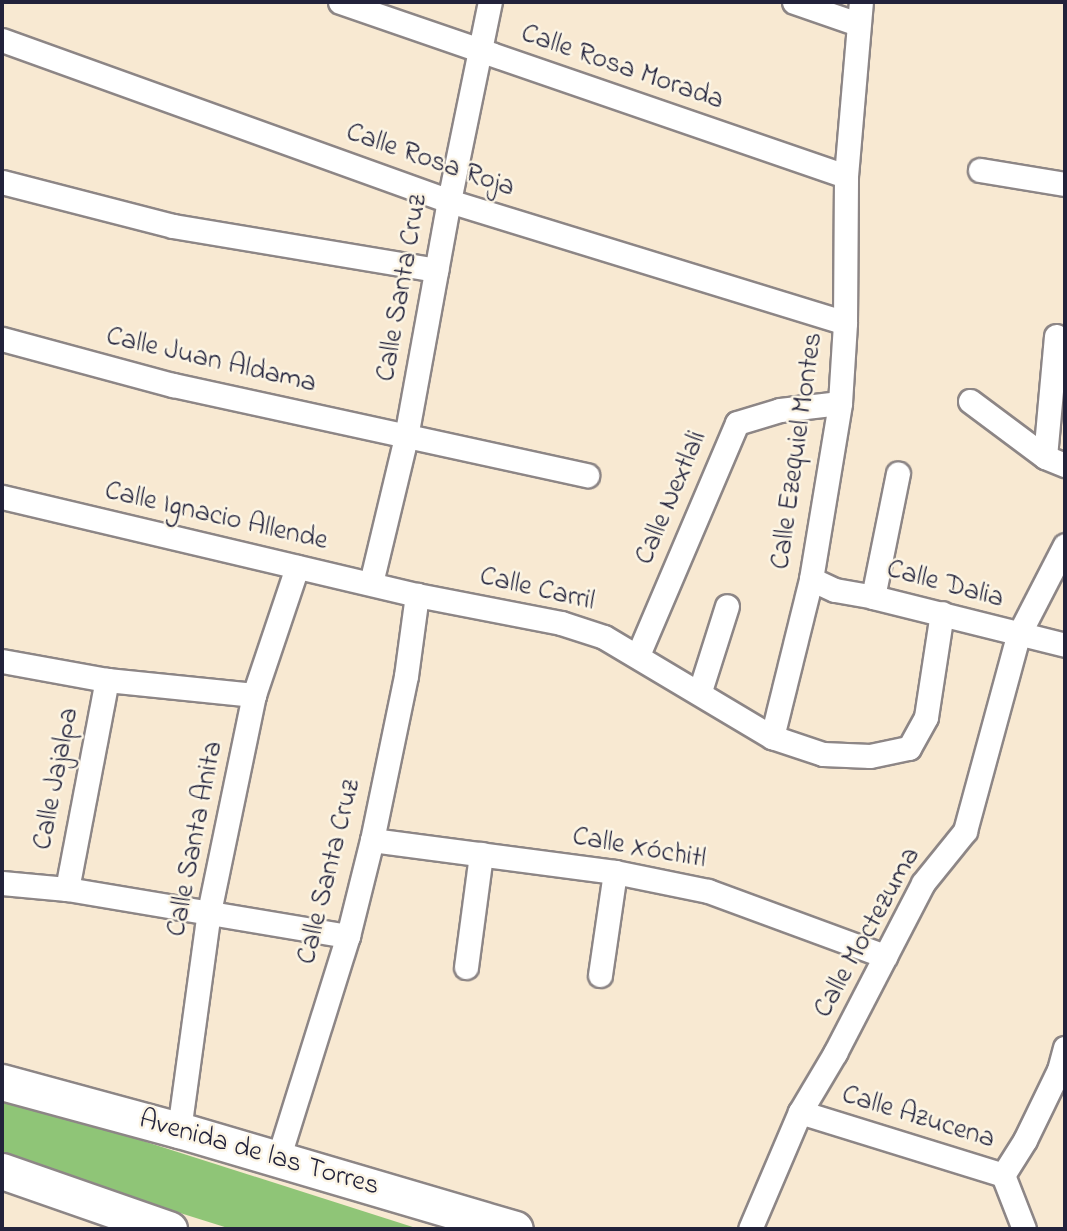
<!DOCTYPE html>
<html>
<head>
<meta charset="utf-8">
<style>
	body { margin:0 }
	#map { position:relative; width:1067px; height:1231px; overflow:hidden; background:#f8e9d2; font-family:"Indie Flower",sans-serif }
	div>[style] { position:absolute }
	.green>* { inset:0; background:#8fc577 }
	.roads { filter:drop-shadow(2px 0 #8d8686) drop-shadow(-2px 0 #8d8686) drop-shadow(0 2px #8d8686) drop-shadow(0 -2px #8d8686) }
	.street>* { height:23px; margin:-11.5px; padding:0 11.5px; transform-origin:11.5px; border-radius:11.5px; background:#fff }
	.primary>* { height:35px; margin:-17.5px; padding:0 17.5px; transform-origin:17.5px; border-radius:17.5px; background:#fff }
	span { translate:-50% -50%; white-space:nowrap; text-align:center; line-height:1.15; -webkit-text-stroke:5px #fcf5e5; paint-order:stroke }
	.street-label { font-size:28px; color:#22223b }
	.frame { position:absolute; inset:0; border:4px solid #22223b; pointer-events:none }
</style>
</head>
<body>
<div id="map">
	<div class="green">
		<i style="clip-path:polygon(2px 1096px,419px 1229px,231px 1229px,2px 1157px)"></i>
	</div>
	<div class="roads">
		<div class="street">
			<i style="left:340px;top:2px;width:535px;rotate:18.98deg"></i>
			<i style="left:794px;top:2px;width:68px;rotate:19deg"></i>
			<i style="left:2px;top:40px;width:475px;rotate:19.8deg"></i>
			<i style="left:449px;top:201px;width:414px;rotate:17.1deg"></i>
			<i style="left:980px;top:170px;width:86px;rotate:9.4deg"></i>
			<i style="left:2px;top:182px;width:177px;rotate:14.4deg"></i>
			<i style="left:173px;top:226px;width:267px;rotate:9.5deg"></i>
			<i style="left:1056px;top:336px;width:121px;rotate:95.2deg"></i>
			<i style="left:1045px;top:457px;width:22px;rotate:22deg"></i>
			<i style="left:2px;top:339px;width:177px;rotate:15.1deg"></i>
			<i style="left:173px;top:385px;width:424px;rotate:12.3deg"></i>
			<i style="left:970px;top:401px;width:94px;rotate:36.7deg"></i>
			<i style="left:2px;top:497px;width:426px;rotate:13.3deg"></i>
			<i style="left:417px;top:595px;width:147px;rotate:11deg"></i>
			<i style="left:561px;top:623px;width:45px;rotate:18deg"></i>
			<i style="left:604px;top:637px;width:196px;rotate:30.8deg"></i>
			<i style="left:772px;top:737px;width:54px;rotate:18.4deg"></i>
			<i style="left:823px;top:754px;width:47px;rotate:2.4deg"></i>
			<i style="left:870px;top:756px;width:40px;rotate:-12deg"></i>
			<i style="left:909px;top:748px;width:35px;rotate:-61deg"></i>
			<i style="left:926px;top:717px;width:105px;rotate:-81.3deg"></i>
			<i style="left:811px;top:579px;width:26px;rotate:25deg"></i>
			<i style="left:835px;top:590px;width:39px;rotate:10deg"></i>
			<i style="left:873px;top:597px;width:198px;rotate:14deg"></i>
			<i style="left:371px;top:583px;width:150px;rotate:-76.5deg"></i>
			<i style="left:406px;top:437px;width:240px;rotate:-79.7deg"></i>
			<i style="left:449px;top:201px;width:203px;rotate:-78.4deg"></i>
			<i style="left:873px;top:597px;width:126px;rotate:-78.6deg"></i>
			<i style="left:638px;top:655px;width:252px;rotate:-66.9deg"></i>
			<i style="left:737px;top:423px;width:45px;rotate:-16.8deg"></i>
			<i style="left:780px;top:410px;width:60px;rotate:-6.7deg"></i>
			<i style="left:2px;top:661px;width:107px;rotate:10.3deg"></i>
			<i style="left:107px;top:680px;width:148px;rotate:5.8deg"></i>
			<i style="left:700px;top:691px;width:89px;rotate:-72.4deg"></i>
			<i style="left:772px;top:737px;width:163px;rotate:-76.1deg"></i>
			<i style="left:811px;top:579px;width:178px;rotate:-80.6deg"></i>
			<i style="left:840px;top:403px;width:80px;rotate:-86.4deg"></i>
			<i style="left:845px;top:323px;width:147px;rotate:-89.6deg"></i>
			<i style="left:846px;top:176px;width:175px;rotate:-85.1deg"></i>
			<i style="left:372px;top:840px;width:245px;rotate:7.5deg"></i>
			<i style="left:615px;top:872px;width:95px;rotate:11.5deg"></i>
			<i style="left:708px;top:891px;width:189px;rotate:20.2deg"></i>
			<i style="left:2px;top:883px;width:65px;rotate:5.3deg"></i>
			<i style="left:67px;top:889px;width:285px;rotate:9.5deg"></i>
			<i style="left:67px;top:889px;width:213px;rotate:-79.2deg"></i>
			<i style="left:466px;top:967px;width:114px;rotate:-82.4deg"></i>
			<i style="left:600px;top:975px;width:104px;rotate:-81.7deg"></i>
			<i style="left:800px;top:1112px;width:213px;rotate:17.2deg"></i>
			<i style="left:1003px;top:1175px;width:58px;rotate:68.7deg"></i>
			<i style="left:179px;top:1130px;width:220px;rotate:-82.2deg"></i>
			<i style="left:209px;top:912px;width:222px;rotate:-78.3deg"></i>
			<i style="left:254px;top:695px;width:135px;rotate:-71.4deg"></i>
			<i style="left:278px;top:1159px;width:234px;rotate:-72.6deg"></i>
			<i style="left:348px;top:936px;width:99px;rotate:-76deg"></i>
			<i style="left:372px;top:840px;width:167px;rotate:-78.3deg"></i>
			<i style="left:406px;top:676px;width:82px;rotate:-82.3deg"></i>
			<i style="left:1003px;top:1175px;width:41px;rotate:-57.8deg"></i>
			<i style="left:1025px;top:1140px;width:78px;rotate:-64.1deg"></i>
			<i style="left:1059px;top:1070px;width:23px;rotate:-75deg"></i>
			<i style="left:750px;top:1229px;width:127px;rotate:-66.9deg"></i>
			<i style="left:800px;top:1112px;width:69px;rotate:-59.3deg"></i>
			<i style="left:835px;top:1053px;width:191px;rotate:-62.6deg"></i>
			<i style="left:923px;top:883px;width:67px;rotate:-51.1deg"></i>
			<i style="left:965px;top:831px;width:202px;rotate:-74.8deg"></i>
			<i style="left:1018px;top:636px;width:102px;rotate:-62.7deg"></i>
		</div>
		<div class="primary">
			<i style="left:2px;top:1082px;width:183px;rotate:15.2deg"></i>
			<i style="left:179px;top:1130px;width:350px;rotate:16.4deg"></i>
			<i style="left:2px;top:1171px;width:177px;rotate:19.2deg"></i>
		</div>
	</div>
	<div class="street-label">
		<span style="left:622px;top:68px;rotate:19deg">Calle Rosa Morada</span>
		<span style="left:430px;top:161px;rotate:19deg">Calle Rosa Roja</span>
		<span style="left:403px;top:288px;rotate:-80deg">Calle Santa Cruz</span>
		<span style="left:211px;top:361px;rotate:13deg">Calle Juan Aldama</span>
		<span style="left:798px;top:451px;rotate:-82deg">Calle Ezequiel Montes</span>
		<span style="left:672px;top:498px;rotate:-67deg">Calle Nextlali</span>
		<span style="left:216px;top:517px;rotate:13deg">Calle Ignacio Allende</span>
		<span style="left:945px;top:585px;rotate:15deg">Calle Dalia</span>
		<span style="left:537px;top:590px;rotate:13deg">Calle Carril</span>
		<span style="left:57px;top:779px;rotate:-79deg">Calle Jajalpa</span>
		<span style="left:196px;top:839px;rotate:-79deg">Calle Santa Anita</span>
		<span style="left:639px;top:849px;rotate:10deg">Calle Xóchitl</span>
		<span style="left:330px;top:872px;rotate:-76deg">Calle Santa Cruz</span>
		<span style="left:868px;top:933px;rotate:-61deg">Calle Moctezuma</span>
		<span style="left:918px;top:1118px;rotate:17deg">Calle Azucena</span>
		<span style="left:259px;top:1154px;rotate:16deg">Avenida de las Torres</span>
	</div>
	<div class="frame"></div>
</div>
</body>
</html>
